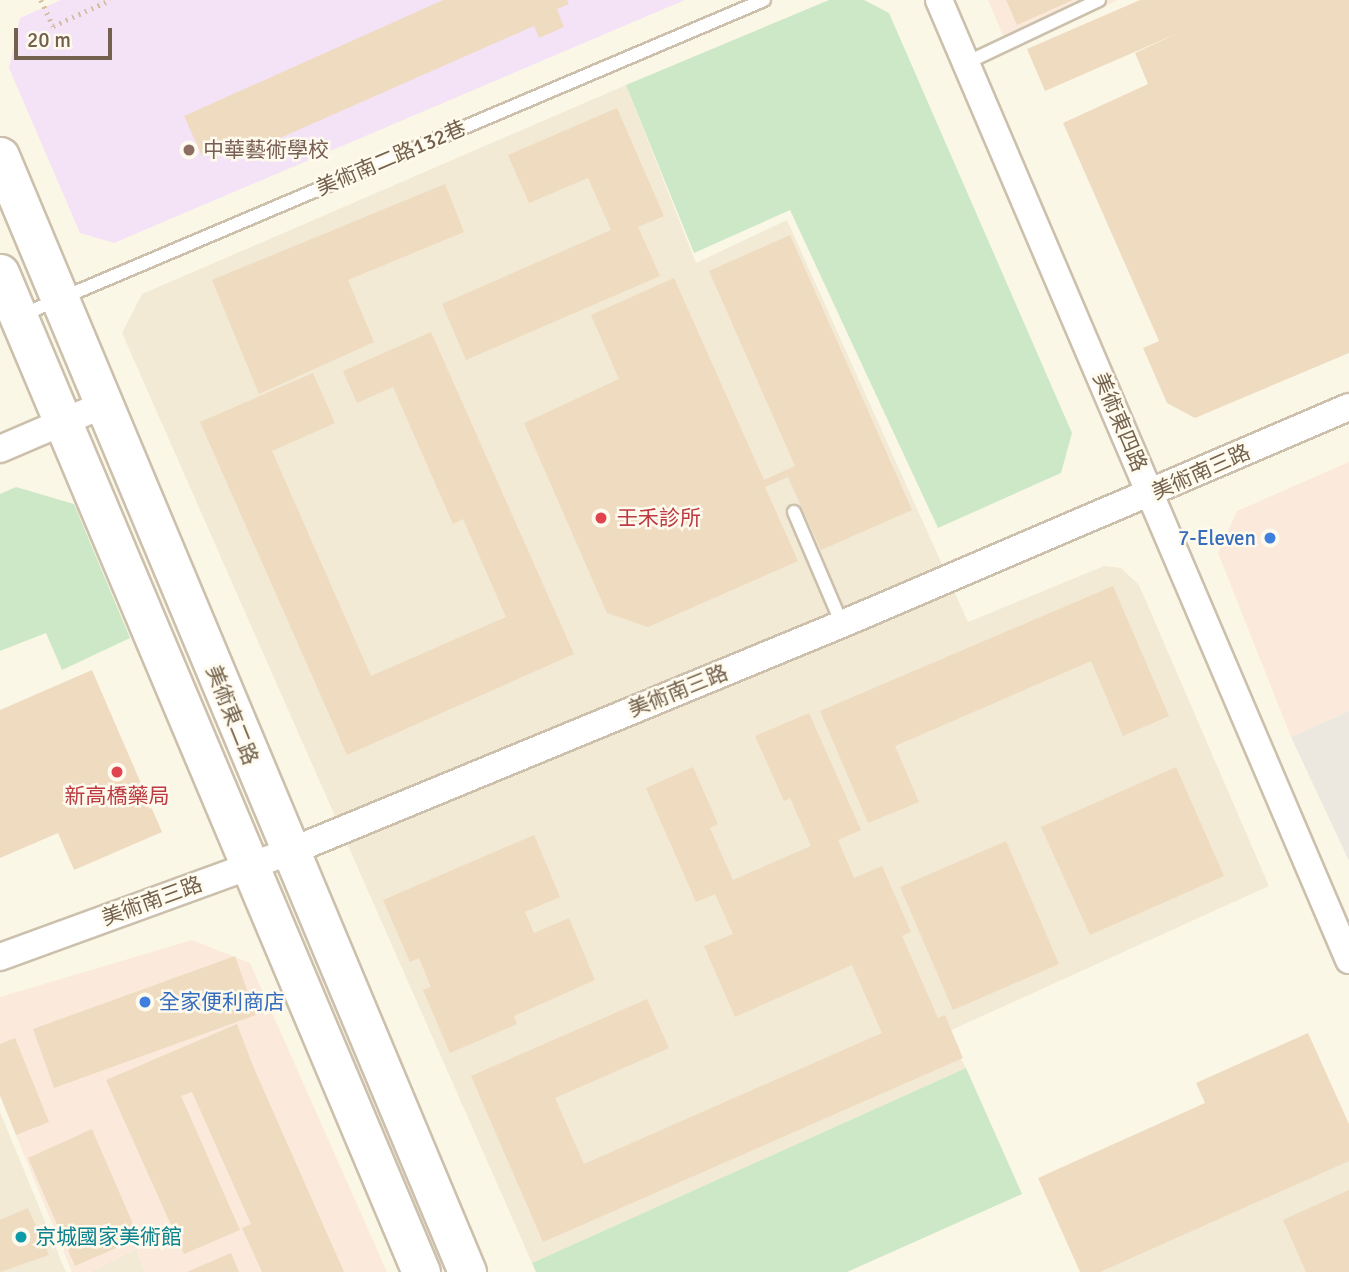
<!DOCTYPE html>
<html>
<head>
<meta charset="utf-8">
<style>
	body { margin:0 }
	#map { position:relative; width:1349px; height:1272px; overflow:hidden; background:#fbf7e7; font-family:Signika,"Noto Sans TC",sans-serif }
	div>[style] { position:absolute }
	.residential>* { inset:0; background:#f2ead5 }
	.commercial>* { inset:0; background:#fbeadb }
	.industrial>* { inset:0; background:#ece8e0 }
	.education>* { inset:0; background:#f4e3f7 }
	.green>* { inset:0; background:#cde8c6 }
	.building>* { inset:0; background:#efdbc0 }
	.path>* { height:4.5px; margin-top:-2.25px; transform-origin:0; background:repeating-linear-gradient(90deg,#d4bfa3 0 2px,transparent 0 7px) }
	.roads { filter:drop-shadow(2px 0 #ccc0ad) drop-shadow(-2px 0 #ccc0ad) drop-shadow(0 2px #ccc0ad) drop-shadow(0 -2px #ccc0ad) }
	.lane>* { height:12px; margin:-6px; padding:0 6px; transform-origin:6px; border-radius:6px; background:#fff }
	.street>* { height:26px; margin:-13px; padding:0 13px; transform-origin:13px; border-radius:13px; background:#fff }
	.secondary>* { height:37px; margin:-18.5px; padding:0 18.5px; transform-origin:18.5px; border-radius:18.5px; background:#fff }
	.dots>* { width:19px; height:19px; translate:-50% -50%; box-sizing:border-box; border:4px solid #fefaed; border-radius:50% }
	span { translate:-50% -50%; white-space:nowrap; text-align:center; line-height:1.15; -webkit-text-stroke:5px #fefaed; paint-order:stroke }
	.education-label { font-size:21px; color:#785e54 }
	.left { translate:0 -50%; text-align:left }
	.street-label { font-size:21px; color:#73614d }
	.health-label { font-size:21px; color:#be3a42 }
	.shop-label { font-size:21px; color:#366cbe }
	.right { translate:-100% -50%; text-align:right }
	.culture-label { font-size:21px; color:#0d838f }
	.scale { position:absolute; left:14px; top:28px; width:98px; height:32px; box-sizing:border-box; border:4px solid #73614d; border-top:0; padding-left:9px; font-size:21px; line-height:24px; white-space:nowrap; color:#73614d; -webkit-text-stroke:5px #fefaed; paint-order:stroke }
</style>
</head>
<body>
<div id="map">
	<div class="residential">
		<i style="clip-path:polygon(626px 85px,696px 263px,787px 220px,968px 622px,1104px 566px,1121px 568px,1139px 585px,1269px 886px,947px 1032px,966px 1068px,532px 1263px,122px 333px,142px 294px)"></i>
		<i style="clip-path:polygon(0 1112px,65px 1270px,67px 1272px,0 1272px)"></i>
		<i style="clip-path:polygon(1349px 1159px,1349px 1272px,1081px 1272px)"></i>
		<i style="clip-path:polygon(136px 1249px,145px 1272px,89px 1272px)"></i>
	</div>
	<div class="commercial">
		<i style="clip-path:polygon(988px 0,1118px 0,1009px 50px)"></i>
		<i style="clip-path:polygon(1349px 462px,1349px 711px,1291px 737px,1218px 553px,1237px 511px)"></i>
		<i style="clip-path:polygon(192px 940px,250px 963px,387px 1272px,145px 1272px,136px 1249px,89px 1272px,72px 1272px,0 1096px,0 997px)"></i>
	</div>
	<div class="industrial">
		<i style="clip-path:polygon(1349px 711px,1349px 861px,1291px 737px)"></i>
	</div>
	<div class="education">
		<i style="clip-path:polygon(61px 0,685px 0,114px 243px,80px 233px,9px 68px,20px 18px)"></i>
	</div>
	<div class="green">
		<i style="clip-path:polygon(829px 0,864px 0,889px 13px,1072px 433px,1061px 473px,938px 528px,790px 210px,694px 253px,626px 85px)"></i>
		<i style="clip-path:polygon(16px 487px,74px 504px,130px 638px,62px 670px,46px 633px,0 651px,0 494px)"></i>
		<i style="clip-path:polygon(966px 1068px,1022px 1194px,847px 1272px,536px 1272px,532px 1263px)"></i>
	</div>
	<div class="building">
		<i style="clip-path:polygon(443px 0,567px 0,569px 4px,557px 9px,564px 27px,539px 38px,534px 26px,230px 160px,224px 146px,202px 156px,184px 116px)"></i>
		<i style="clip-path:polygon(1006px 0,1073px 0,1017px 25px)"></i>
		<i style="clip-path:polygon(1140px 0,1349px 0,1349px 353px,1195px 418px,1167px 403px,1143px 348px,1159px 341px,1063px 123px,1148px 84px,1135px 53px,1178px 33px,1045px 91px,1027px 49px)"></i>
		<i style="clip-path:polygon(617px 108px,664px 216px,638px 227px,660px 276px,466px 360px,442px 304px,611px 230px,588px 178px,529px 203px,508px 155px)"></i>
		<i style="clip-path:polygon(445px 184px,464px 232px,348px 280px,374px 342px,259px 394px,212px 280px)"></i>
		<i style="clip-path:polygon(790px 235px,912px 510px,821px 550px,788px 477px,765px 487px,798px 561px,648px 627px,607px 613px,524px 423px,619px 379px,591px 315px,674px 278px,764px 480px,795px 466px,709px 271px)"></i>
		<i style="clip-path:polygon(431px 332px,574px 654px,347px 755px,200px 422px,313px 373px,335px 423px,272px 451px,371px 676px,506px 617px,463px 519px,453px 524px,393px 387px,357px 403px,343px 371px)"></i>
		<i style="clip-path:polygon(1113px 586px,1169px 716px,1123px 736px,1091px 661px,895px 746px,919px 802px,868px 823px,820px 711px)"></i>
		<i style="clip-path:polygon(92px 670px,162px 832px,74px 870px,58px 833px,0 858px,0 710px)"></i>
		<i style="clip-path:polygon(809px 713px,861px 830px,838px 840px,854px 878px,882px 866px,911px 932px,902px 936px,938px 1018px,945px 1015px,963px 1058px,543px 1242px,471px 1076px,647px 999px,669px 1048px,555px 1098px,584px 1164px,882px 1033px,852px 965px,735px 1017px,704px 946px,733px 934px,715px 894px,696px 902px,646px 788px,693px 767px,718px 824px,710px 828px,733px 880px,811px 846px,790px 798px,784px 801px,755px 736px)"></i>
		<i style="clip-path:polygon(1176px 767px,1224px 876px,1090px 935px,1041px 827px)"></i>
		<i style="clip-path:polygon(534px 835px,560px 897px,525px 912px,534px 933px,569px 918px,595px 980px,514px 1016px,517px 1024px,450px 1053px,423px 990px,431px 987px,419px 958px,410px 962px,383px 900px)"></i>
		<i style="clip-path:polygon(1006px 841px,1059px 964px,953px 1010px,900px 887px)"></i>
		<i style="clip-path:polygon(235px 956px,256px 1015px,54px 1088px,33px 1029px)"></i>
		<i style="clip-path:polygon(237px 1024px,253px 1066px,344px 1272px,262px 1272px,242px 1228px,251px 1224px,192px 1092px,181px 1096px,240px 1230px,184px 1254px,106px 1080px)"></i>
		<i style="clip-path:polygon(1308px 1033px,1349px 1124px,1349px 1161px,1100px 1272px,1080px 1272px,1038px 1178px,1205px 1103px,1196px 1083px)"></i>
		<i style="clip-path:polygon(15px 1038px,49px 1122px,16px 1135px,0 1095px,0 1044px)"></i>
		<i style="clip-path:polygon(92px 1129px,139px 1238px,75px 1266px,28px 1158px)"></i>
		<i style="clip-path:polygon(1349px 1190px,1349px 1272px,1306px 1272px,1283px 1220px)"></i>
		<i style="clip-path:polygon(28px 1208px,49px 1255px,0 1272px,0 1220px)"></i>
		<i style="clip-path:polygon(231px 1253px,239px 1272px,187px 1272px)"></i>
	</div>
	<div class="path">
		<i style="left:41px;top:0;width:29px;rotate:65deg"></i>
		<i style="left:53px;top:26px;width:63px;rotate:-24.5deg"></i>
	</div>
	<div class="roads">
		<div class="lane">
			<i style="left:966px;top:63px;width:147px;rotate:-25.3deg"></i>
			<i style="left:22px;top:315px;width:806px;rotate:-23deg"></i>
			<i style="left:794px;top:512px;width:122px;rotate:66.8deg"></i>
		</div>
		<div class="street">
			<i style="left:939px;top:0;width:1044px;rotate:66.87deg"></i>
			<i style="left:0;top:449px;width:114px;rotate:-23.2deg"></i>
			<i style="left:0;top:957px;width:307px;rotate:-20deg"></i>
			<i style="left:289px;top:852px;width:598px;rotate:-22.41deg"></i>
			<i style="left:842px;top:624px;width:551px;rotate:-23.17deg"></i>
		</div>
		<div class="secondary">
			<i style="left:0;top:156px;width:1210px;rotate:67.29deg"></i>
			<i style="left:0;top:273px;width:1084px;rotate:67.15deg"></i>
		</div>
	</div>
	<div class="dots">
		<i style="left:189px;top:150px;background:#8d6e63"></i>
		<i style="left:601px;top:518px;background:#e0444e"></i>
		<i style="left:1270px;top:538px;background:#3f7fe0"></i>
		<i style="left:117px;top:772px;background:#e0444e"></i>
		<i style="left:145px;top:1002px;background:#3f7fe0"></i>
		<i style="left:21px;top:1237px;background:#0f9aa8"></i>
	</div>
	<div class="education-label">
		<span class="left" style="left:203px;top:150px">中華藝術學校</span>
	</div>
	<div class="street-label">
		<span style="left:391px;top:158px;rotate:-23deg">美術南二路132巷</span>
		<span style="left:1120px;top:422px;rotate:67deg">美術東四路</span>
		<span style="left:1201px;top:472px;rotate:-24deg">美術南三路</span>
		<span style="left:678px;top:691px;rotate:-22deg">美術南三路</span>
		<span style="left:232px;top:715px;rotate:68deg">美術東二路</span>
		<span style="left:152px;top:901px;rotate:-20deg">美術南三路</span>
	</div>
	<div class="health-label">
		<span class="left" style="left:617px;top:518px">壬禾診所</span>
		<span style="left:117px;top:796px">新高橋藥局</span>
	</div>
	<div class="shop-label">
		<span class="right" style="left:1256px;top:538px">7-Eleven</span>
		<span class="left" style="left:159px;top:1002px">全家便利商店</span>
	</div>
	<div class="culture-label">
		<span class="left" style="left:35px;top:1237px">京城國家美術館</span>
	</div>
	<div class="scale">20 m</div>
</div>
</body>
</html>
